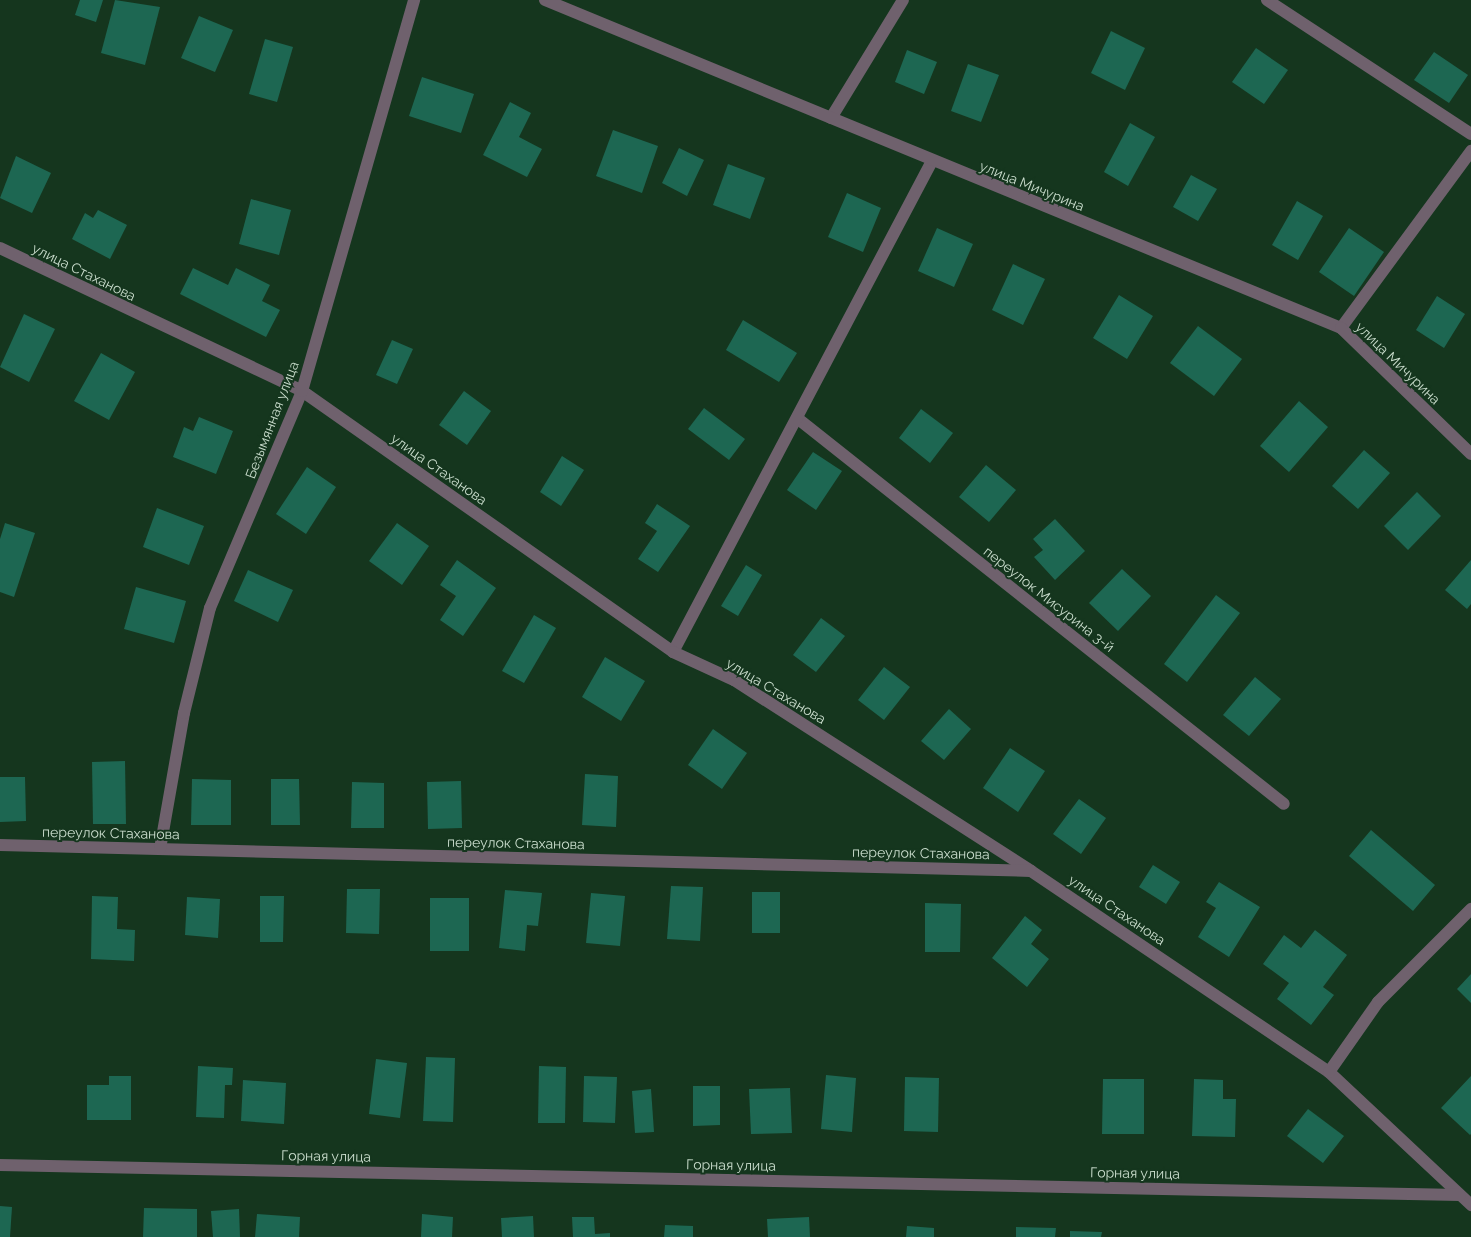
<!DOCTYPE html>
<html>
<head>
<meta charset="utf-8">
<style>
	body { margin:0 }
	#map { position:relative; width:1471px; height:1237px; overflow:hidden; background:#15361e; font-family:Raleway,sans-serif }
	div>[style] { position:absolute }
	.building>* { inset:0; background:#1d6752 }
	.service>* { height:12px; margin:-6px; padding:0 6px; transform-origin:6px; border-radius:6px; background:#6f616d }
	.minor>* { height:12px; margin:-6px; padding:0 6px; transform-origin:6px; border-radius:6px; background:#6f616d }
	span { translate:-50% -50%; white-space:nowrap; text-align:center; line-height:1.15; -webkit-text-stroke:4px #15361e; paint-order:stroke }
	.street-label { font-size:14px; color:#caddcd }
</style>
</head>
<body>
<div id="map">
	<div class="building">
		<i style="clip-path:polygon(80px 0,103px 0,96px 22px,75px 15px)"></i>
		<i style="clip-path:polygon(115px 0,160px 7px,145px 65px,101px 53px)"></i>
		<i style="clip-path:polygon(199px 16px,233px 30px,215px 72px,181px 58px)"></i>
		<i style="clip-path:polygon(1111px 31px,1145px 48px,1125px 90px,1091px 73px)"></i>
		<i style="clip-path:polygon(265px 39px,293px 47px,277px 102px,249px 94px)"></i>
		<i style="clip-path:polygon(1256px 48px,1288px 70px,1264px 104px,1232px 82px)"></i>
		<i style="clip-path:polygon(907px 50px,937px 62px,924px 94px,895px 82px)"></i>
		<i style="clip-path:polygon(1434px 52px,1468px 75px,1449px 103px,1414px 80px)"></i>
		<i style="clip-path:polygon(968px 64px,999px 75px,981px 122px,951px 111px)"></i>
		<i style="clip-path:polygon(422px 77px,474px 94px,461px 133px,409px 116px)"></i>
		<i style="clip-path:polygon(510px 102px,531px 113px,519px 137px,542px 149px,527px 177px,483px 155px)"></i>
		<i style="clip-path:polygon(1130px 123px,1155px 137px,1128px 186px,1104px 172px)"></i>
		<i style="clip-path:polygon(613px 130px,658px 146px,642px 193px,596px 176px)"></i>
		<i style="clip-path:polygon(679px 148px,704px 160px,687px 196px,662px 183px)"></i>
		<i style="clip-path:polygon(16px 156px,51px 173px,32px 213px,0 198px)"></i>
		<i style="clip-path:polygon(728px 164px,765px 178px,750px 219px,713px 205px)"></i>
		<i style="clip-path:polygon(1191px 175px,1217px 189px,1198px 221px,1173px 207px)"></i>
		<i style="clip-path:polygon(847px 193px,881px 208px,863px 252px,828px 237px)"></i>
		<i style="clip-path:polygon(251px 199px,291px 210px,279px 255px,239px 244px)"></i>
		<i style="clip-path:polygon(1297px 201px,1323px 216px,1298px 260px,1272px 245px)"></i>
		<i style="clip-path:polygon(98px 210px,127px 225px,110px 259px,72px 239px,85px 213px,93px 218px)"></i>
		<i style="clip-path:polygon(937px 228px,973px 244px,954px 287px,918px 271px)"></i>
		<i style="clip-path:polygon(1349px 228px,1384px 252px,1354px 296px,1319px 272px)"></i>
		<i style="clip-path:polygon(1013px 264px,1045px 279px,1023px 325px,992px 310px)"></i>
		<i style="clip-path:polygon(193px 268px,228px 285px,236px 268px,270px 285px,262px 301px,280px 310px,266px 337px,180px 294px)"></i>
		<i style="clip-path:polygon(1119px 295px,1153px 316px,1127px 359px,1093px 338px)"></i>
		<i style="clip-path:polygon(1437px 296px,1465px 314px,1444px 348px,1416px 330px)"></i>
		<i style="clip-path:polygon(24px 314px,55px 329px,29px 382px,0 367px)"></i>
		<i style="clip-path:polygon(743px 320px,797px 353px,779px 382px,726px 350px)"></i>
		<i style="clip-path:polygon(1198px 326px,1242px 359px,1214px 396px,1170px 363px)"></i>
		<i style="clip-path:polygon(392px 340px,413px 349px,397px 384px,376px 375px)"></i>
		<i style="clip-path:polygon(101px 353px,135px 372px,109px 420px,74px 401px)"></i>
		<i style="clip-path:polygon(464px 391px,491px 411px,467px 445px,439px 425px)"></i>
		<i style="clip-path:polygon(1299px 401px,1328px 427px,1289px 472px,1260px 446px)"></i>
		<i style="clip-path:polygon(704px 408px,745px 439px,729px 460px,688px 429px)"></i>
		<i style="clip-path:polygon(921px 409px,953px 433px,930px 463px,899px 438px)"></i>
		<i style="clip-path:polygon(199px 417px,233px 431px,216px 474px,173px 457px,184px 427px,193px 431px)"></i>
		<i style="clip-path:polygon(1364px 450px,1390px 473px,1358px 509px,1332px 486px)"></i>
		<i style="clip-path:polygon(813px 452px,842px 471px,816px 510px,787px 490px)"></i>
		<i style="clip-path:polygon(562px 456px,584px 470px,561px 506px,540px 492px)"></i>
		<i style="clip-path:polygon(986px 465px,1016px 490px,989px 522px,959px 497px)"></i>
		<i style="clip-path:polygon(307px 467px,336px 487px,306px 534px,276px 514px)"></i>
		<i style="clip-path:polygon(1417px 492px,1441px 516px,1408px 550px,1384px 526px)"></i>
		<i style="clip-path:polygon(657px 504px,690px 526px,658px 572px,638px 559px,657px 531px,645px 523px)"></i>
		<i style="clip-path:polygon(157px 508px,204px 526px,189px 565px,143px 547px)"></i>
		<i style="clip-path:polygon(1055px 519px,1085px 551px,1055px 580px,1034px 557px,1043px 550px,1033px 539px)"></i>
		<i style="clip-path:polygon(5px 523px,35px 533px,14px 597px,0 592px,0 539px)"></i>
		<i style="clip-path:polygon(397px 523px,429px 546px,402px 585px,369px 561px)"></i>
		<i style="clip-path:polygon(457px 560px,496px 588px,463px 636px,440px 620px,456px 596px,440px 585px)"></i>
		<i style="clip-path:polygon(1471px 560px,1471px 604px,1467px 609px,1445px 590px)"></i>
		<i style="clip-path:polygon(746px 565px,762px 575px,738px 616px,721px 606px)"></i>
		<i style="clip-path:polygon(1122px 569px,1151px 596px,1118px 631px,1089px 603px)"></i>
		<i style="clip-path:polygon(248px 570px,293px 590px,278px 622px,234px 601px)"></i>
		<i style="clip-path:polygon(136px 587px,186px 601px,174px 643px,124px 629px)"></i>
		<i style="clip-path:polygon(1216px 595px,1240px 613px,1187px 682px,1164px 664px)"></i>
		<i style="clip-path:polygon(534px 615px,556px 628px,524px 683px,502px 671px)"></i>
		<i style="clip-path:polygon(821px 618px,845px 636px,816px 672px,793px 655px)"></i>
		<i style="clip-path:polygon(605px 657px,645px 681px,621px 721px,582px 697px)"></i>
		<i style="clip-path:polygon(884px 667px,910px 687px,884px 720px,858px 700px)"></i>
		<i style="clip-path:polygon(1255px 677px,1281px 699px,1249px 736px,1223px 715px)"></i>
		<i style="clip-path:polygon(949px 709px,971px 729px,944px 760px,921px 741px)"></i>
		<i style="clip-path:polygon(713px 729px,747px 753px,722px 789px,688px 765px)"></i>
		<i style="clip-path:polygon(1010px 748px,1045px 771px,1018px 812px,983px 788px)"></i>
		<i style="clip-path:polygon(125px 761px,126px 824px,93px 824px,92px 762px)"></i>
		<i style="clip-path:polygon(585px 774px,618px 776px,616px 827px,582px 825px)"></i>
		<i style="clip-path:polygon(0 777px,25px 777px,26px 821px,0 822px)"></i>
		<i style="clip-path:polygon(192px 779px,231px 780px,231px 825px,191px 825px)"></i>
		<i style="clip-path:polygon(271px 779px,299px 779px,300px 825px,271px 825px)"></i>
		<i style="clip-path:polygon(461px 781px,462px 828px,428px 829px,427px 782px)"></i>
		<i style="clip-path:polygon(352px 782px,384px 783px,384px 828px,351px 828px)"></i>
		<i style="clip-path:polygon(1079px 799px,1106px 818px,1081px 854px,1053px 834px)"></i>
		<i style="clip-path:polygon(1371px 830px,1435px 885px,1413px 911px,1349px 856px)"></i>
		<i style="clip-path:polygon(1153px 865px,1180px 882px,1166px 904px,1139px 887px)"></i>
		<i style="clip-path:polygon(1219px 882px,1260px 907px,1229px 957px,1198px 937px,1216px 908px,1206px 902px)"></i>
		<i style="clip-path:polygon(671px 886px,703px 887px,700px 941px,667px 939px)"></i>
		<i style="clip-path:polygon(347px 889px,380px 889px,379px 934px,346px 933px)"></i>
		<i style="clip-path:polygon(505px 890px,542px 893px,538px 926px,527px 925px,525px 951px,499px 948px)"></i>
		<i style="clip-path:polygon(752px 892px,780px 892px,780px 933px,752px 933px)"></i>
		<i style="clip-path:polygon(591px 893px,625px 896px,620px 946px,586px 943px)"></i>
		<i style="clip-path:polygon(92px 896px,118px 897px,117px 929px,135px 930px,134px 961px,91px 959px)"></i>
		<i style="clip-path:polygon(260px 896px,284px 896px,283px 942px,260px 942px)"></i>
		<i style="clip-path:polygon(187px 897px,220px 899px,218px 938px,185px 935px)"></i>
		<i style="clip-path:polygon(430px 898px,469px 898px,469px 951px,430px 951px)"></i>
		<i style="clip-path:polygon(925px 903px,961px 904px,960px 952px,925px 952px)"></i>
		<i style="clip-path:polygon(1025px 916px,1042px 930px,1031px 944px,1049px 959px,1027px 987px,992px 958px)"></i>
		<i style="clip-path:polygon(1315px 930px,1347px 955px,1323px 987px,1334px 995px,1311px 1025px,1277px 999px,1289px 983px,1263px 964px,1284px 935px,1301px 948px)"></i>
		<i style="clip-path:polygon(1471px 974px,1471px 1003px,1457px 989px)"></i>
		<i style="clip-path:polygon(426px 1057px,455px 1058px,453px 1122px,423px 1121px)"></i>
		<i style="clip-path:polygon(376px 1059px,407px 1063px,400px 1118px,369px 1114px)"></i>
		<i style="clip-path:polygon(198px 1066px,233px 1068px,232px 1085px,225px 1085px,224px 1118px,196px 1117px)"></i>
		<i style="clip-path:polygon(539px 1066px,566px 1067px,565px 1123px,538px 1123px)"></i>
		<i style="clip-path:polygon(826px 1075px,856px 1078px,852px 1132px,821px 1129px)"></i>
		<i style="clip-path:polygon(109px 1076px,131px 1076px,131px 1120px,87px 1120px,87px 1085px,109px 1085px)"></i>
		<i style="clip-path:polygon(584px 1076px,617px 1077px,615px 1123px,583px 1122px)"></i>
		<i style="clip-path:polygon(1471px 1076px,1471px 1134px,1470px 1135px,1441px 1108px)"></i>
		<i style="clip-path:polygon(905px 1077px,939px 1078px,938px 1132px,904px 1131px)"></i>
		<i style="clip-path:polygon(1103px 1079px,1144px 1079px,1144px 1134px,1102px 1134px)"></i>
		<i style="clip-path:polygon(1194px 1079px,1223px 1080px,1223px 1099px,1236px 1099px,1235px 1137px,1192px 1136px)"></i>
		<i style="clip-path:polygon(243px 1080px,286px 1083px,284px 1124px,241px 1121px)"></i>
		<i style="clip-path:polygon(693px 1086px,720px 1086px,720px 1125px,693px 1126px)"></i>
		<i style="clip-path:polygon(790px 1088px,792px 1133px,751px 1134px,749px 1089px)"></i>
		<i style="clip-path:polygon(651px 1089px,654px 1132px,635px 1133px,632px 1091px)"></i>
		<i style="clip-path:polygon(1308px 1109px,1344px 1136px,1323px 1163px,1287px 1136px)"></i>
		<i style="clip-path:polygon(0 1206px,12px 1207px,10px 1237px,0 1237px)"></i>
		<i style="clip-path:polygon(144px 1208px,197px 1209px,197px 1237px,143px 1237px)"></i>
		<i style="clip-path:polygon(239px 1209px,240px 1237px,213px 1237px,211px 1211px)"></i>
		<i style="clip-path:polygon(257px 1214px,300px 1217px,299px 1237px,255px 1237px)"></i>
		<i style="clip-path:polygon(422px 1214px,453px 1217px,452px 1237px,421px 1237px)"></i>
		<i style="clip-path:polygon(533px 1216px,534px 1237px,502px 1237px,501px 1218px)"></i>
		<i style="clip-path:polygon(572px 1217px,594px 1217px,595px 1234px,610px 1233px,610px 1237px,573px 1237px)"></i>
		<i style="clip-path:polygon(809px 1217px,810px 1237px,768px 1237px,767px 1219px)"></i>
		<i style="clip-path:polygon(665px 1225px,693px 1226px,693px 1237px,664px 1237px)"></i>
		<i style="clip-path:polygon(907px 1226px,934px 1228px,934px 1237px,906px 1237px)"></i>
		<i style="clip-path:polygon(1016px 1227px,1056px 1228px,1055px 1237px,1016px 1237px)"></i>
		<i style="clip-path:polygon(1070px 1231px,1102px 1232px,1101px 1237px,1070px 1237px)"></i>
	</div>
	<div class="service">
		<i style="left:1267px;top:0;width:244px;rotate:33.3deg"></i>
		<i style="left:831px;top:118px;width:138px;rotate:-58.6deg"></i>
		<i style="left:1341px;top:328px;width:220px;rotate:-53.7deg"></i>
		<i style="left:797px;top:418px;width:621px;rotate:38.4deg"></i>
		<i style="left:673px;top:652px;width:555px;rotate:-62.19deg"></i>
	</div>
	<div class="minor">
		<i style="left:545px;top:0;width:861px;rotate:22.39deg"></i>
		<i style="left:1341px;top:328px;width:181px;rotate:44.1deg"></i>
		<i style="left:0;top:248px;width:334px;rotate:25.3deg"></i>
		<i style="left:302px;top:391px;width:454px;rotate:35.1deg"></i>
		<i style="left:673px;top:652px;width:67px;rotate:24.7deg"></i>
		<i style="left:734px;top:680px;width:353px;rotate:32.7deg"></i>
		<i style="left:1031px;top:871px;width:359px;rotate:34deg"></i>
		<i style="left:1329px;top:1072px;width:195px;rotate:43.1deg"></i>
		<i style="left:0;top:845px;width:1031px;rotate:1.44deg"></i>
		<i style="left:160px;top:849px;width:138px;rotate:-80deg"></i>
		<i style="left:184px;top:713px;width:108px;rotate:-76.1deg"></i>
		<i style="left:210px;top:608px;width:236px;rotate:-67deg"></i>
		<i style="left:302px;top:391px;width:407px;rotate:-74deg"></i>
		<i style="left:1329px;top:1072px;width:85px;rotate:-55deg"></i>
		<i style="left:1378px;top:1002px;width:132px;rotate:-45deg"></i>
		<i style="left:0;top:1165px;width:1460px;rotate:1.18deg"></i>
	</div>
	<div class="street-label">
		<span style="left:1032px;top:186px;rotate:22deg">улица Мичурина</span>
		<span style="left:84px;top:272px;rotate:26deg">улица Стаханова</span>
		<span style="left:1398px;top:363px;rotate:44deg">улица Мичурина</span>
		<span style="left:272px;top:420px;rotate:-69deg">Безымянная улица</span>
		<span style="left:439px;top:469px;rotate:35deg">улица Стаханова</span>
		<span style="left:1049px;top:599px;rotate:38deg">переулок Мисурина 3-й</span>
		<span style="left:776px;top:691px;rotate:31deg">улица Стаханова</span>
		<span style="left:111px;top:833px;rotate:1deg">переулок Стаханова</span>
		<span style="left:516px;top:843px;rotate:1deg">переулок Стаханова</span>
		<span style="left:921px;top:853px;rotate:1deg">переулок Стаханова</span>
		<span style="left:1117px;top:910px;rotate:34deg">улица Стаханова</span>
		<span style="left:326px;top:1156px;rotate:1deg">Горная улица</span>
		<span style="left:731px;top:1165px;rotate:1deg">Горная улица</span>
		<span style="left:1135px;top:1173px;rotate:1deg">Горная улица</span>
	</div>
</div>
</body>
</html>
